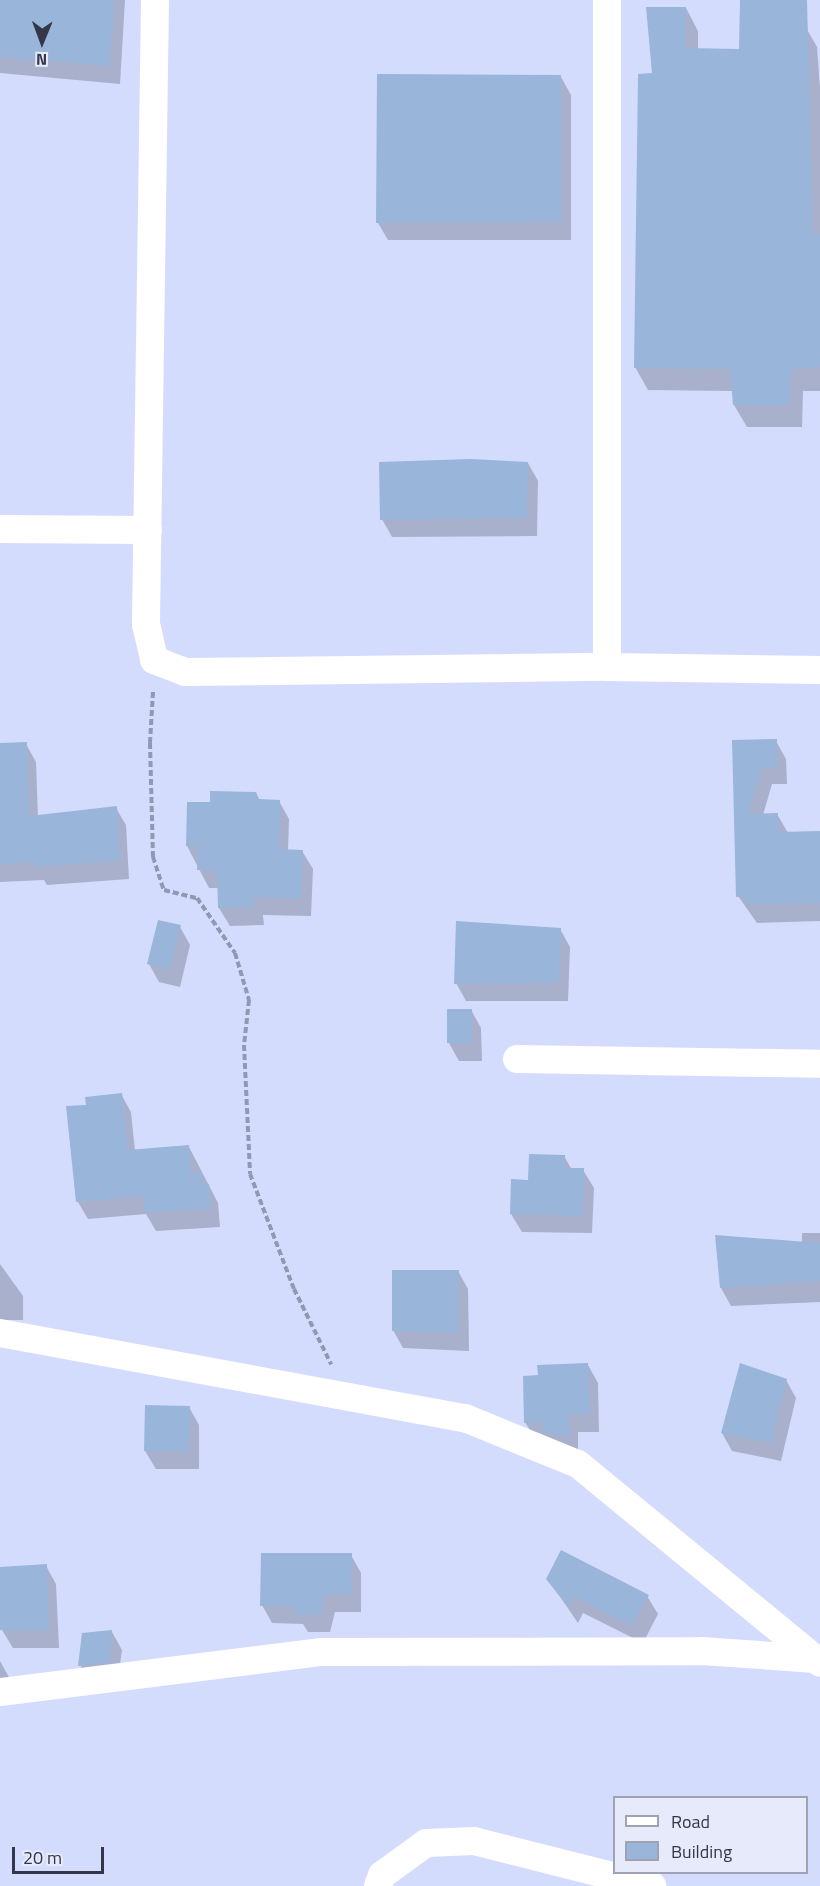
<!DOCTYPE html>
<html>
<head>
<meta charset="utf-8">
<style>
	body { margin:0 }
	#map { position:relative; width:820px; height:1886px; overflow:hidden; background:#d4dcfe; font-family:"Titillium Web",sans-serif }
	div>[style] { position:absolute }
	.shadow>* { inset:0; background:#0003 }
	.building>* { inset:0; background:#99b5d9 }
	.path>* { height:4px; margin-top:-2px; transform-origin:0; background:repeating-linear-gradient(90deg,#9198b3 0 6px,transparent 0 9px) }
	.minor>* { height:28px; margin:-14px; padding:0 14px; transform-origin:14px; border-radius:14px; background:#fff }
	span { translate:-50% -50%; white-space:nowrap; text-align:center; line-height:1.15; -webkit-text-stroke:5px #e6eafb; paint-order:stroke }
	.legend { position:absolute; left:613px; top:1796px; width:195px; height:78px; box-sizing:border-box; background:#e6eafb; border:2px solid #9ea2b3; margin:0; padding:8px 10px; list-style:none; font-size:18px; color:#333748 }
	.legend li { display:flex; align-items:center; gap:12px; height:30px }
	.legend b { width:30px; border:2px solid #9ea2b3 }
	.north { position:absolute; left:12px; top:12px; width:60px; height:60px; -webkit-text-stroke:4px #e6eafb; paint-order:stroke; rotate:181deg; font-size:16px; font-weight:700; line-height:24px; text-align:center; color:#333748 }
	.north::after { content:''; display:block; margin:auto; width:21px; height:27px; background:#333748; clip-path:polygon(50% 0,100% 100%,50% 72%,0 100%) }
	.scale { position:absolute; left:12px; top:1847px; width:92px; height:27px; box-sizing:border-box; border:3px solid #333748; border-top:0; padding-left:8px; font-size:18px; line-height:21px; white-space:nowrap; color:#333748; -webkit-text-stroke:4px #e6eafb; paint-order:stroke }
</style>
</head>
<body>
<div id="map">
	<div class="shadow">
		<i style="clip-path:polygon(0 0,125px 0,120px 84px,0 73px)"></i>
		<i style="clip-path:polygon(686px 8px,698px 31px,698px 50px,751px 51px,804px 24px,817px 47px,820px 88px,820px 391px,803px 391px,802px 427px,747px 427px,734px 405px,733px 391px,648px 390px,635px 367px,654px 75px)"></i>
		<i style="clip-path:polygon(561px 77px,571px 95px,571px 240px,388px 240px,378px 223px)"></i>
		<i style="clip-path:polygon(528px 463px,538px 481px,537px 536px,392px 537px,382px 519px)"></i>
		<i style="clip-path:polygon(734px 741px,776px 741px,786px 759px,787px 784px,772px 784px,763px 815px,777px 814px,788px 833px,820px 832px,820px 921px,757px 923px,738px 896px)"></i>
		<i style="clip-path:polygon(26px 744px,36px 762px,38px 817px,116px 808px,126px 825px,129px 879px,47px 885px,44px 880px,0 882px,0 745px)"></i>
		<i style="clip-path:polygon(259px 801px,279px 801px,289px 819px,288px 851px,302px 851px,313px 869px,311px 916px,263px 915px,264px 925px,230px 926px,219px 908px,219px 888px,209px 888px,187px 846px)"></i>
		<i style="clip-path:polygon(458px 922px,560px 929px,570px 947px,568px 1001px,466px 1001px,456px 983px)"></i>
		<i style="clip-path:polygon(180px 927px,190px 945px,180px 987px,159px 982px,149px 964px)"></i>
		<i style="clip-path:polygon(471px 1010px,481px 1028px,482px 1061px,459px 1061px,449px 1043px)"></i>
		<i style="clip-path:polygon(121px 1094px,131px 1112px,135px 1151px,189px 1147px,218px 1203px,220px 1227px,156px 1231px,146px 1214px,88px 1219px,78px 1202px,87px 1106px)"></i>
		<i style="clip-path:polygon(564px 1156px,572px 1170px,583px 1170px,594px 1188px,592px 1233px,522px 1232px,511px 1214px,530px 1182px)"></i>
		<i style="clip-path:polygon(802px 1233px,820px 1233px,820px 1302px,731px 1306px,721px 1288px,717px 1236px,802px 1243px)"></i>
		<i style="clip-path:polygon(0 1264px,23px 1296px,23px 1320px,7px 1320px,7px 1329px,0 1329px)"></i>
		<i style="clip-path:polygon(458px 1271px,468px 1289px,469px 1351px,403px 1348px,393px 1330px)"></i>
		<i style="clip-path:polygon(588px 1365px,598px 1383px,599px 1432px,578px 1432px,578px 1454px,536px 1440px,525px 1422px,539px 1377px)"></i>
		<i style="clip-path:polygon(786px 1380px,796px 1398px,781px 1461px,732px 1451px,722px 1433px)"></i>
		<i style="clip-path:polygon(189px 1407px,199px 1425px,199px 1469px,156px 1469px,145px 1451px)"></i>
		<i style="clip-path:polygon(351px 1555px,361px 1573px,361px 1612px,335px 1612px,330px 1632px,308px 1632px,303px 1624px,272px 1623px,262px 1605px)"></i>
		<i style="clip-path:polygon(46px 1566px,56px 1584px,59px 1648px,13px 1648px,2px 1630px,0 1568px)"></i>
		<i style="clip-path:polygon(548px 1579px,647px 1596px,658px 1614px,643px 1643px,583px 1613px,578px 1623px)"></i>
		<i style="clip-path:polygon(112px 1632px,122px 1650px,118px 1679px,90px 1683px,80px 1665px)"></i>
		<i style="clip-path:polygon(0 1661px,10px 1679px,0 1697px)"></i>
	</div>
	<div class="building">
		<i style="clip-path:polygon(0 0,114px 0,110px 66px,0 57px)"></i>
		<i style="clip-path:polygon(740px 0,807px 0,813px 234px,820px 234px,820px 367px,791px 369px,790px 405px,733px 405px,730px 369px,634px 368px,638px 74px,652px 73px,646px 7px,686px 7px,685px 48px,739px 49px)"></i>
		<i style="clip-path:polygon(377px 74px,561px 75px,561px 222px,376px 223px)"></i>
		<i style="clip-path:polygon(470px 459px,528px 462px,527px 518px,380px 520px,379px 462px)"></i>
		<i style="clip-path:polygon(777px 739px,777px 767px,762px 767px,748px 814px,778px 813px,778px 832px,820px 831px,820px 903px,745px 905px,745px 896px,736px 897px,732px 740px)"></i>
		<i style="clip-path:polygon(27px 742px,29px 816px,117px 806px,120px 861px,35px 867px,35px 862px,0 864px,0 743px)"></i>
		<i style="clip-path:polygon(210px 791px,256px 792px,259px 799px,280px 800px,279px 849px,303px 850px,301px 899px,254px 897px,254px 907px,218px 908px,217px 871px,197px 870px,198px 846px,186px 846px,187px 802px,210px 802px)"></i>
		<i style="clip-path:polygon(158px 920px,181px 925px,170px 970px,147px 964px)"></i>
		<i style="clip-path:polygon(456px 921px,561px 928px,559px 983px,454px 984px)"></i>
		<i style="clip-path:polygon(447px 1009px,472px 1009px,472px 1043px,447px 1043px)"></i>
		<i style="clip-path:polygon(122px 1093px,128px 1150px,189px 1145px,191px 1173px,202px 1172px,203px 1184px,209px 1184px,211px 1209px,144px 1213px,143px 1196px,76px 1202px,66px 1106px,86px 1105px,85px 1097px)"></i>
		<i style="clip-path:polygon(529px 1154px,565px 1155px,565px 1168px,584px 1168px,583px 1216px,510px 1214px,511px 1179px,528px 1180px)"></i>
		<i style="clip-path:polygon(715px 1235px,820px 1243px,820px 1281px,720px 1288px)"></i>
		<i style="clip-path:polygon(392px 1270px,459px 1270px,459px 1333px,392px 1331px)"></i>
		<i style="clip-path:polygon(588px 1363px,590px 1414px,569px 1414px,569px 1437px,542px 1431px,542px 1423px,524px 1423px,523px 1376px,538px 1375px,537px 1365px)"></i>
		<i style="clip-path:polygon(740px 1363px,787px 1379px,771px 1443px,721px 1433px)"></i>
		<i style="clip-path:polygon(145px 1405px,190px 1406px,189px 1452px,144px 1451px)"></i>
		<i style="clip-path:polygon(561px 1550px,649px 1595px,632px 1626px,573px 1596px,568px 1607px,546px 1579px)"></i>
		<i style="clip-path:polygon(261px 1553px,352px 1553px,351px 1594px,325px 1594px,321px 1615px,296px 1615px,293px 1606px,260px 1606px)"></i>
		<i style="clip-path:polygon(47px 1564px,49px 1631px,0 1630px,0 1567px)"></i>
		<i style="clip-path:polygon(112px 1630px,109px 1662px,78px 1666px,82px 1633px)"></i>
	</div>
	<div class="path">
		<i style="left:153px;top:692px;width:51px;rotate:93.4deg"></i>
		<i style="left:150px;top:743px;width:114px;rotate:88.5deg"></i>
		<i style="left:153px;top:857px;width:35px;rotate:72deg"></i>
		<i style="left:164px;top:890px;width:34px;rotate:14deg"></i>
		<i style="left:197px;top:898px;width:67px;rotate:55.4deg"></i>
		<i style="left:235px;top:953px;width:49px;rotate:73.4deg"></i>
		<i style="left:249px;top:1000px;width:45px;rotate:96.3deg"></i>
		<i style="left:244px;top:1045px;width:129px;rotate:87.3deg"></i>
		<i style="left:250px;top:1174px;width:123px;rotate:69.1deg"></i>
		<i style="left:294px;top:1289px;width:84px;rotate:63.7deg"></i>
	</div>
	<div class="minor">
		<i style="left:155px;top:0;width:624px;rotate:90.83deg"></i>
		<i style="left:146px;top:624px;width:37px;rotate:77deg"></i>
		<i style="left:154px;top:660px;width:33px;rotate:21deg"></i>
		<i style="left:185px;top:672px;width:422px;rotate:-0.7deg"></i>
		<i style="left:607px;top:667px;width:213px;rotate:0.8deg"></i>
		<i style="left:607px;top:0;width:667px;rotate:90deg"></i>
		<i style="left:0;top:529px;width:148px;rotate:0.4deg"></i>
		<i style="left:517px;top:1059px;width:303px;rotate:0.9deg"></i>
		<i style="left:0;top:1333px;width:473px;rotate:10.4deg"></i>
		<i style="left:465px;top:1418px;width:122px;rotate:22.2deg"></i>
		<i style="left:578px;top:1464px;width:313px;rotate:39.4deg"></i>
		<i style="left:0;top:1692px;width:322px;rotate:-7.1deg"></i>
		<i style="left:320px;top:1652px;width:382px;rotate:-0.1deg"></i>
		<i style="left:702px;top:1651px;width:114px;rotate:4deg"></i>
		<i style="left:378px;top:1886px;width:12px;rotate:-70deg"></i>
		<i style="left:382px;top:1875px;width:54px;rotate:-36deg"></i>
		<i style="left:426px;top:1843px;width:48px;rotate:-2.4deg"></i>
		<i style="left:474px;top:1841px;width:184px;rotate:14.2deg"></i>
	</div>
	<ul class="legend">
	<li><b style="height:8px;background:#fff"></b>Road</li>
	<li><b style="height:16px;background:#99b5d9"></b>Building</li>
	</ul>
	<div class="north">N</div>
	<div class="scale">20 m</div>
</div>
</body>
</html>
